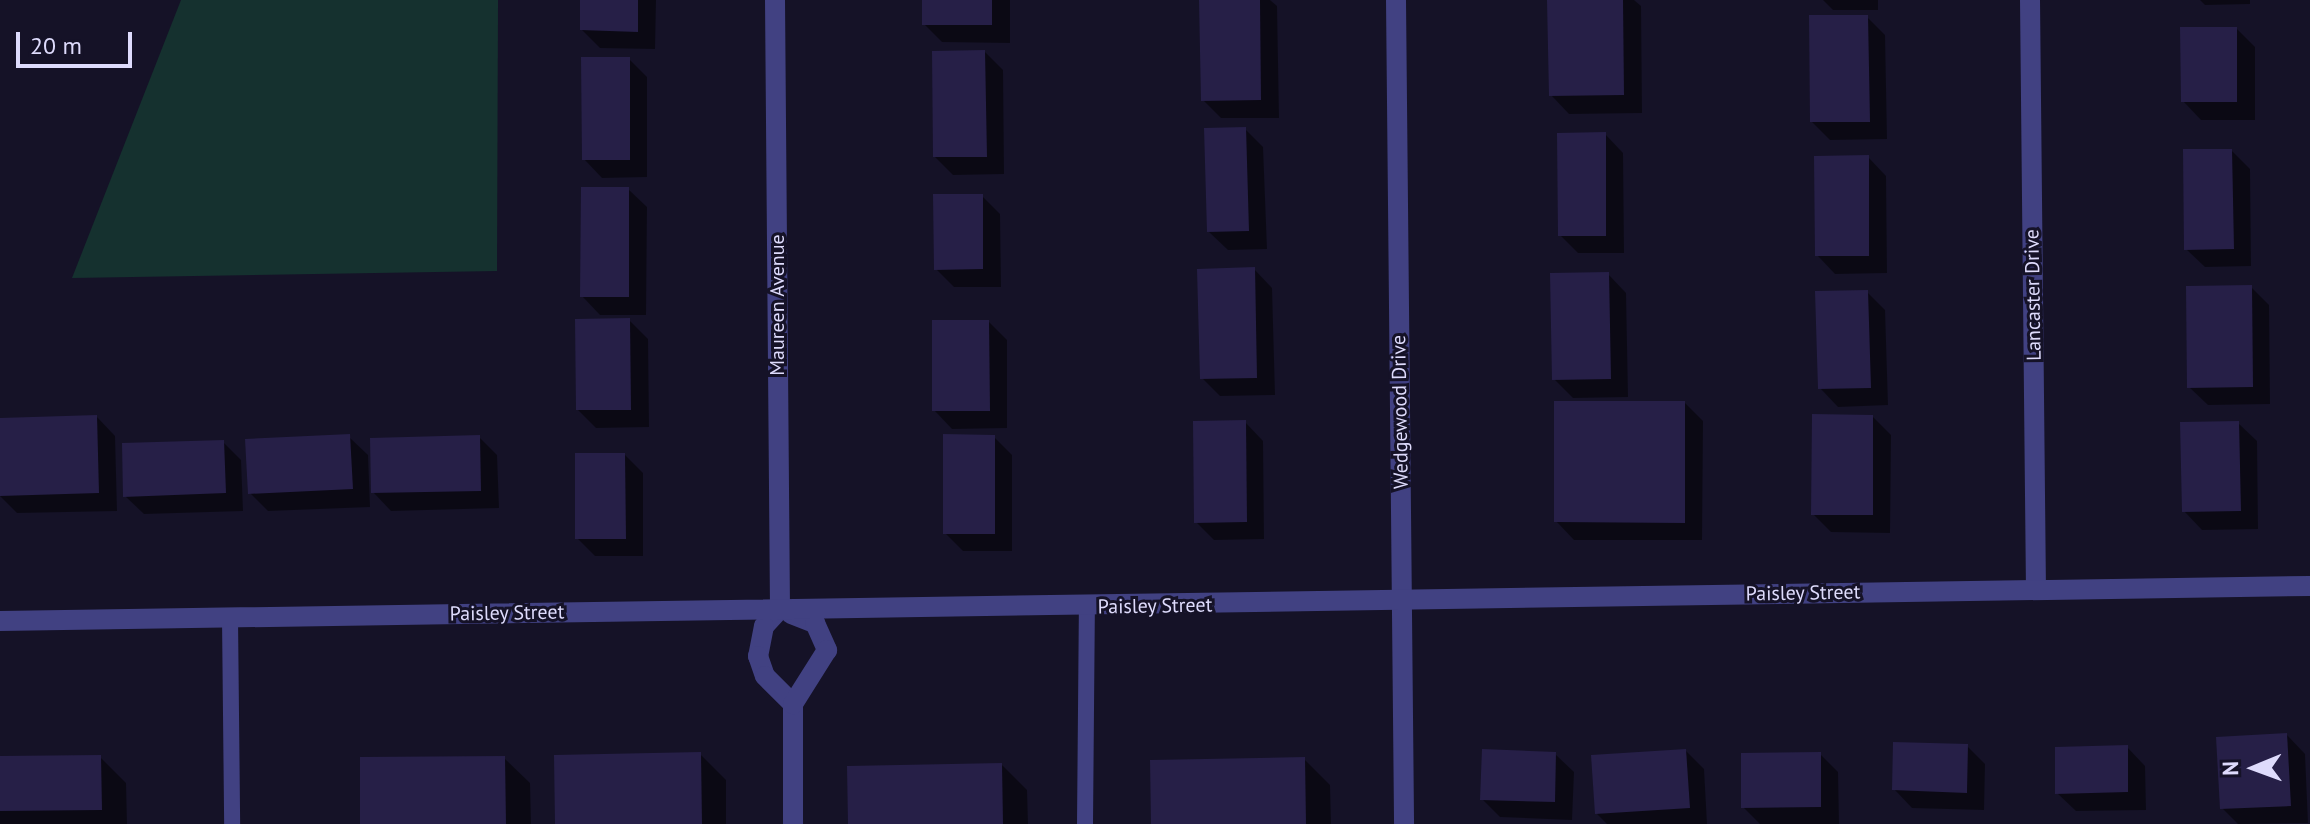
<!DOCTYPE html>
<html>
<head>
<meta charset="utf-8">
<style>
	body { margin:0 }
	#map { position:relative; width:2310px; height:824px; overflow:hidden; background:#151227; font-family:"PT Sans",sans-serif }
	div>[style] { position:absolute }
	.green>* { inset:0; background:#15312f }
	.shadow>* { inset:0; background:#0007 }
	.building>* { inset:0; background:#261f47 }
	.lane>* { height:16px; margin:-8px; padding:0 8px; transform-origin:8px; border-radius:8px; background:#414182 }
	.street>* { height:20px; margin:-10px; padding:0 10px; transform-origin:10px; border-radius:10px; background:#414182 }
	span { translate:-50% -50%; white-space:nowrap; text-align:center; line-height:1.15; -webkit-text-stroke:6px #151227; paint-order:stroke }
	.street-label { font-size:20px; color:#dedbfc }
	.north { position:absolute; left:2214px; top:728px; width:80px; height:80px; -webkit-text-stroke:6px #151227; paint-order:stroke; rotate:269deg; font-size:22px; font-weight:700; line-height:32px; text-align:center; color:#dedbfc }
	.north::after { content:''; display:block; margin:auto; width:28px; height:36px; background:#dedbfc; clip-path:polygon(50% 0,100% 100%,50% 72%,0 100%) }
	.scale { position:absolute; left:16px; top:32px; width:116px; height:36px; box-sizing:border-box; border:4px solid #dedbfc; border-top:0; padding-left:10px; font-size:24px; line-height:28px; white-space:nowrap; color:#dedbfc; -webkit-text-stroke:6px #151227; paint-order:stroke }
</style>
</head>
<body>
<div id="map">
	<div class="green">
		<i style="clip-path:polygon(181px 0,498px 0,497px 271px,72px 278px)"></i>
	</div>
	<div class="shadow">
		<i style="clip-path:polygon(582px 0,656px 0,655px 49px,600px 48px,582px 30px)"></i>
		<i style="clip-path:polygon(924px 0,1010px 0,1010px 43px,942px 42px,924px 24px)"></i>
		<i style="clip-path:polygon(1201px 0,1270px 0,1277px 6px,1279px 118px,1221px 118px,1203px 100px)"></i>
		<i style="clip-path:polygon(1549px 0,1634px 0,1641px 6px,1642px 113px,1569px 114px,1551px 95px)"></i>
		<i style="clip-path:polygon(1823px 0,1878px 0,1878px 10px,1833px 10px)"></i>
		<i style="clip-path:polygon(2200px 0,2250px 0,2250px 4px,2205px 5px)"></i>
		<i style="clip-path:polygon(1867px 17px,1885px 35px,1887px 139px,1830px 140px,1812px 122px)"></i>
		<i style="clip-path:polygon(2237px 29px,2255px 47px,2255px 120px,2201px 120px,2183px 101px)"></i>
		<i style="clip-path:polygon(985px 52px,1003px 70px,1004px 174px,953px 175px,935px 157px)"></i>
		<i style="clip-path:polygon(629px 59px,647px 77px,647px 177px,602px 178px,584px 159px)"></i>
		<i style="clip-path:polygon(1245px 129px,1263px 147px,1267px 249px,1228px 250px,1209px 232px)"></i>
		<i style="clip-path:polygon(1605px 134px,1623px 153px,1624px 253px,1578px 253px,1560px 235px)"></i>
		<i style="clip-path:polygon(2232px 151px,2250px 169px,2251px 266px,2205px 267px,2186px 249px)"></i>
		<i style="clip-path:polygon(1868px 157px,1886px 176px,1887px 273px,1835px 274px,1817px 255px)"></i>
		<i style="clip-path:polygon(628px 189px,647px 207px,646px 315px,600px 315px,582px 296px)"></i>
		<i style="clip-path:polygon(982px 196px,1000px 214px,1001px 287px,954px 287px,936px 269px)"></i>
		<i style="clip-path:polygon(1254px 269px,1272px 288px,1275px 395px,1220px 396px,1202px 378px)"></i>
		<i style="clip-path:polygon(1608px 274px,1626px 293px,1628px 397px,1573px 398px,1554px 379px)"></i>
		<i style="clip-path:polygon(2251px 287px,2269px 305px,2270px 404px,2208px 405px,2189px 387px)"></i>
		<i style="clip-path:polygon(1867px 292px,1885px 310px,1888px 405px,1838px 407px,1820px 388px)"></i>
		<i style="clip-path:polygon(629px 320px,648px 339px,649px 427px,596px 428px,578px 410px)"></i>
		<i style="clip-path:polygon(989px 322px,1007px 340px,1007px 428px,952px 429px,934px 410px)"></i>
		<i style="clip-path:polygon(1685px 403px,1703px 421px,1702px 540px,1574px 540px,1556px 521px)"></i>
		<i style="clip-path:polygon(97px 417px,115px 436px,117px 511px,17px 513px,0 496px,0 420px)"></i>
		<i style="clip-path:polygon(1873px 417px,1891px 435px,1890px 533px,1831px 532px,1813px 514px)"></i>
		<i style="clip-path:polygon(1245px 422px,1263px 441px,1264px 539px,1214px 540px,1196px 522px)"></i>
		<i style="clip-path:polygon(2238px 423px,2257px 441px,2258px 529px,2202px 530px,2184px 511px)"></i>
		<i style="clip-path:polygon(349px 437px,368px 455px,370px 507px,268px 511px,250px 493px)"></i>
		<i style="clip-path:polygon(479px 437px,497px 455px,499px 508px,391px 511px,373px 492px)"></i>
		<i style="clip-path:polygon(994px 437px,1012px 455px,1012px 551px,963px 551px,945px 533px)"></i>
		<i style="clip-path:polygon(223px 442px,241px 460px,243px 511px,144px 514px,125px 496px)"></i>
		<i style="clip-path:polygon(625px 455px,643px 473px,643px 556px,595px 556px,577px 538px)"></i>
		<i style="clip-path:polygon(2287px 735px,2305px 754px,2308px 823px,2238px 824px,2222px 808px)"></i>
		<i style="clip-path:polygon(1967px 746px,1985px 764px,1984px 810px,1912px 808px,1894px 789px)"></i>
		<i style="clip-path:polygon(2127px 747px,2145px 766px,2146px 810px,2076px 811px,2057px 793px)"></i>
		<i style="clip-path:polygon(1686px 751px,1704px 769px,1707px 824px,1607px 824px,1597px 814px)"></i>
		<i style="clip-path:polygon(700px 754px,726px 780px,726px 824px,557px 824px)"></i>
		<i style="clip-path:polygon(1555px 754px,1574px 772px,1572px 820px,1500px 817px,1482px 799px)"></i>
		<i style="clip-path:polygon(1820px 754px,1838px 772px,1839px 824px,1760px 824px,1743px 807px)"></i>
		<i style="clip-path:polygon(100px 757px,126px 783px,127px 824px,0 824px,0 758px)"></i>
		<i style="clip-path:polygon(504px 758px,530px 783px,531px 824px,362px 824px)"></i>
		<i style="clip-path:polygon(1304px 759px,1330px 785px,1331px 824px,1153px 824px)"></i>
		<i style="clip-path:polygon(1002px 765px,1027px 790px,1028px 824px,850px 824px)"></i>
	</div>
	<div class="building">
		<i style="clip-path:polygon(580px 0,638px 0,638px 32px,580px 30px)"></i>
		<i style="clip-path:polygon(922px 0,992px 0,992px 25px,922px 25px)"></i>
		<i style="clip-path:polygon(1199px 0,1260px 0,1261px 100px,1201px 101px)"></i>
		<i style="clip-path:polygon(1547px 0,1623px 0,1624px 95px,1549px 96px)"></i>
		<i style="clip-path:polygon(1809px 15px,1868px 15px,1870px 122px,1810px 122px)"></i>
		<i style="clip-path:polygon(2180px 27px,2237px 27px,2237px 102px,2181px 102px)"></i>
		<i style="clip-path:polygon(985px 50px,987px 157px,933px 157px,932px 51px)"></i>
		<i style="clip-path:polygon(581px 57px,630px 57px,630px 160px,582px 160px)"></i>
		<i style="clip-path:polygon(1246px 127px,1249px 231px,1207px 232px,1204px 128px)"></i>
		<i style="clip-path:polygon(1606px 132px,1606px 236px,1558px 236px,1557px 133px)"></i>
		<i style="clip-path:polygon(2183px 149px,2232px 149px,2234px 249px,2184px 250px)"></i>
		<i style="clip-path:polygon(1869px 155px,1869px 256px,1815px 256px,1814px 156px)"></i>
		<i style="clip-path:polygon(581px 187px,629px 187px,629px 297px,580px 297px)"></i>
		<i style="clip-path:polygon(933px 194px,983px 194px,983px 269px,934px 270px)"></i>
		<i style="clip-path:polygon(1255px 267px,1257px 378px,1200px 379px,1197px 269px)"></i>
		<i style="clip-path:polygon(1609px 272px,1611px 379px,1552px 380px,1550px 273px)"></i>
		<i style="clip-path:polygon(2252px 285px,2253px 387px,2187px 388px,2186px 286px)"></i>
		<i style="clip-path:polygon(1868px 290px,1871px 388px,1818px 389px,1815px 291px)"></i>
		<i style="clip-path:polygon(630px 318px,631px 410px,576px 410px,575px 319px)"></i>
		<i style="clip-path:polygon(932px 320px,989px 320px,990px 411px,932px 411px)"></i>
		<i style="clip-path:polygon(1554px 401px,1685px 401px,1685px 523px,1554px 522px)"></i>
		<i style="clip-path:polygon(1812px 414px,1873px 415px,1873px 515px,1811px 515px)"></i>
		<i style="clip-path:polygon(97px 415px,99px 493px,0 496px,0 418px)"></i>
		<i style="clip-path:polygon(1246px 420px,1247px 522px,1194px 523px,1193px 421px)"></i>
		<i style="clip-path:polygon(2239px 421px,2241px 511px,2182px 512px,2180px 422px)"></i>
		<i style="clip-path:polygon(350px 434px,353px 489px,248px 494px,245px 439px)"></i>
		<i style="clip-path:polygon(943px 434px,995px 435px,995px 534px,943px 534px)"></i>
		<i style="clip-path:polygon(480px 435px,481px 491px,371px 493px,370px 438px)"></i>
		<i style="clip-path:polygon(224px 440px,226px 493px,123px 497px,122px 443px)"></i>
		<i style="clip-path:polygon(575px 453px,625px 453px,626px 539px,575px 539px)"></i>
		<i style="clip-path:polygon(2287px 733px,2291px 806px,2220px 809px,2216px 737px)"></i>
		<i style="clip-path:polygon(1893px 742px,1968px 744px,1967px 793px,1892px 790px)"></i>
		<i style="clip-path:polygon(2128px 745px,2128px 792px,2055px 794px,2055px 747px)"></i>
		<i style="clip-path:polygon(1482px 749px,1556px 752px,1555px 802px,1480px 800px)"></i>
		<i style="clip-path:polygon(1686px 749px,1690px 808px,1595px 814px,1591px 755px)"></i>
		<i style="clip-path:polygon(701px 752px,702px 824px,555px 824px,554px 755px)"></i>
		<i style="clip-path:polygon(1821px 752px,1821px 807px,1741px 808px,1741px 753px)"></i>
		<i style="clip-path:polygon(101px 755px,102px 810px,0 811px,0 756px)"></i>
		<i style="clip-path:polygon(505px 756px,506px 824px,360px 824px,360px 757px)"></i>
		<i style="clip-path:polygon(1305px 757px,1306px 824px,1151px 824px,1150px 760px)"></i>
		<i style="clip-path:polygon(1002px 763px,1003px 824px,848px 824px,847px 766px)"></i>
	</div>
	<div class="lane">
		<i style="left:230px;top:618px;width:206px;rotate:89.4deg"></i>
		<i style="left:1085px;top:824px;width:217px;rotate:-89.5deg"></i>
	</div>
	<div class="street">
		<i style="left:775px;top:0;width:609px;rotate:89.53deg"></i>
		<i style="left:1396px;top:0;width:824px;rotate:89.44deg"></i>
		<i style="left:2030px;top:0;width:590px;rotate:89.42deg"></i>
		<i style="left:780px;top:609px;width:23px;rotate:133deg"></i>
		<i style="left:764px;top:626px;width:31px;rotate:101deg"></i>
		<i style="left:758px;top:656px;width:21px;rotate:71deg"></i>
		<i style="left:765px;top:676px;width:40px;rotate:45deg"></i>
		<i style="left:793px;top:704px;width:120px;rotate:90deg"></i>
		<i style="left:791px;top:614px;width:26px;rotate:21deg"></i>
		<i style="left:815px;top:623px;width:30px;rotate:66deg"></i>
		<i style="left:827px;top:650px;width:64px;rotate:122.2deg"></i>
		<i style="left:0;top:621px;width:2310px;rotate:-0.87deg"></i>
	</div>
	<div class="street-label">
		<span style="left:2033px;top:295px;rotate:-91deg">Lancaster Drive</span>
		<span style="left:777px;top:305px;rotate:-90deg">Maureen Avenue</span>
		<span style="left:1400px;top:412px;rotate:-91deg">Wedgewood Drive</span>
		<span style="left:1803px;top:593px;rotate:-1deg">Paisley Street</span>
		<span style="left:1155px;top:606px;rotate:-1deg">Paisley Street</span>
		<span style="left:507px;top:613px;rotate:-1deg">Paisley Street</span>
	</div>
	<div class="north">N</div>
	<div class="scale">20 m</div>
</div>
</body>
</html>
